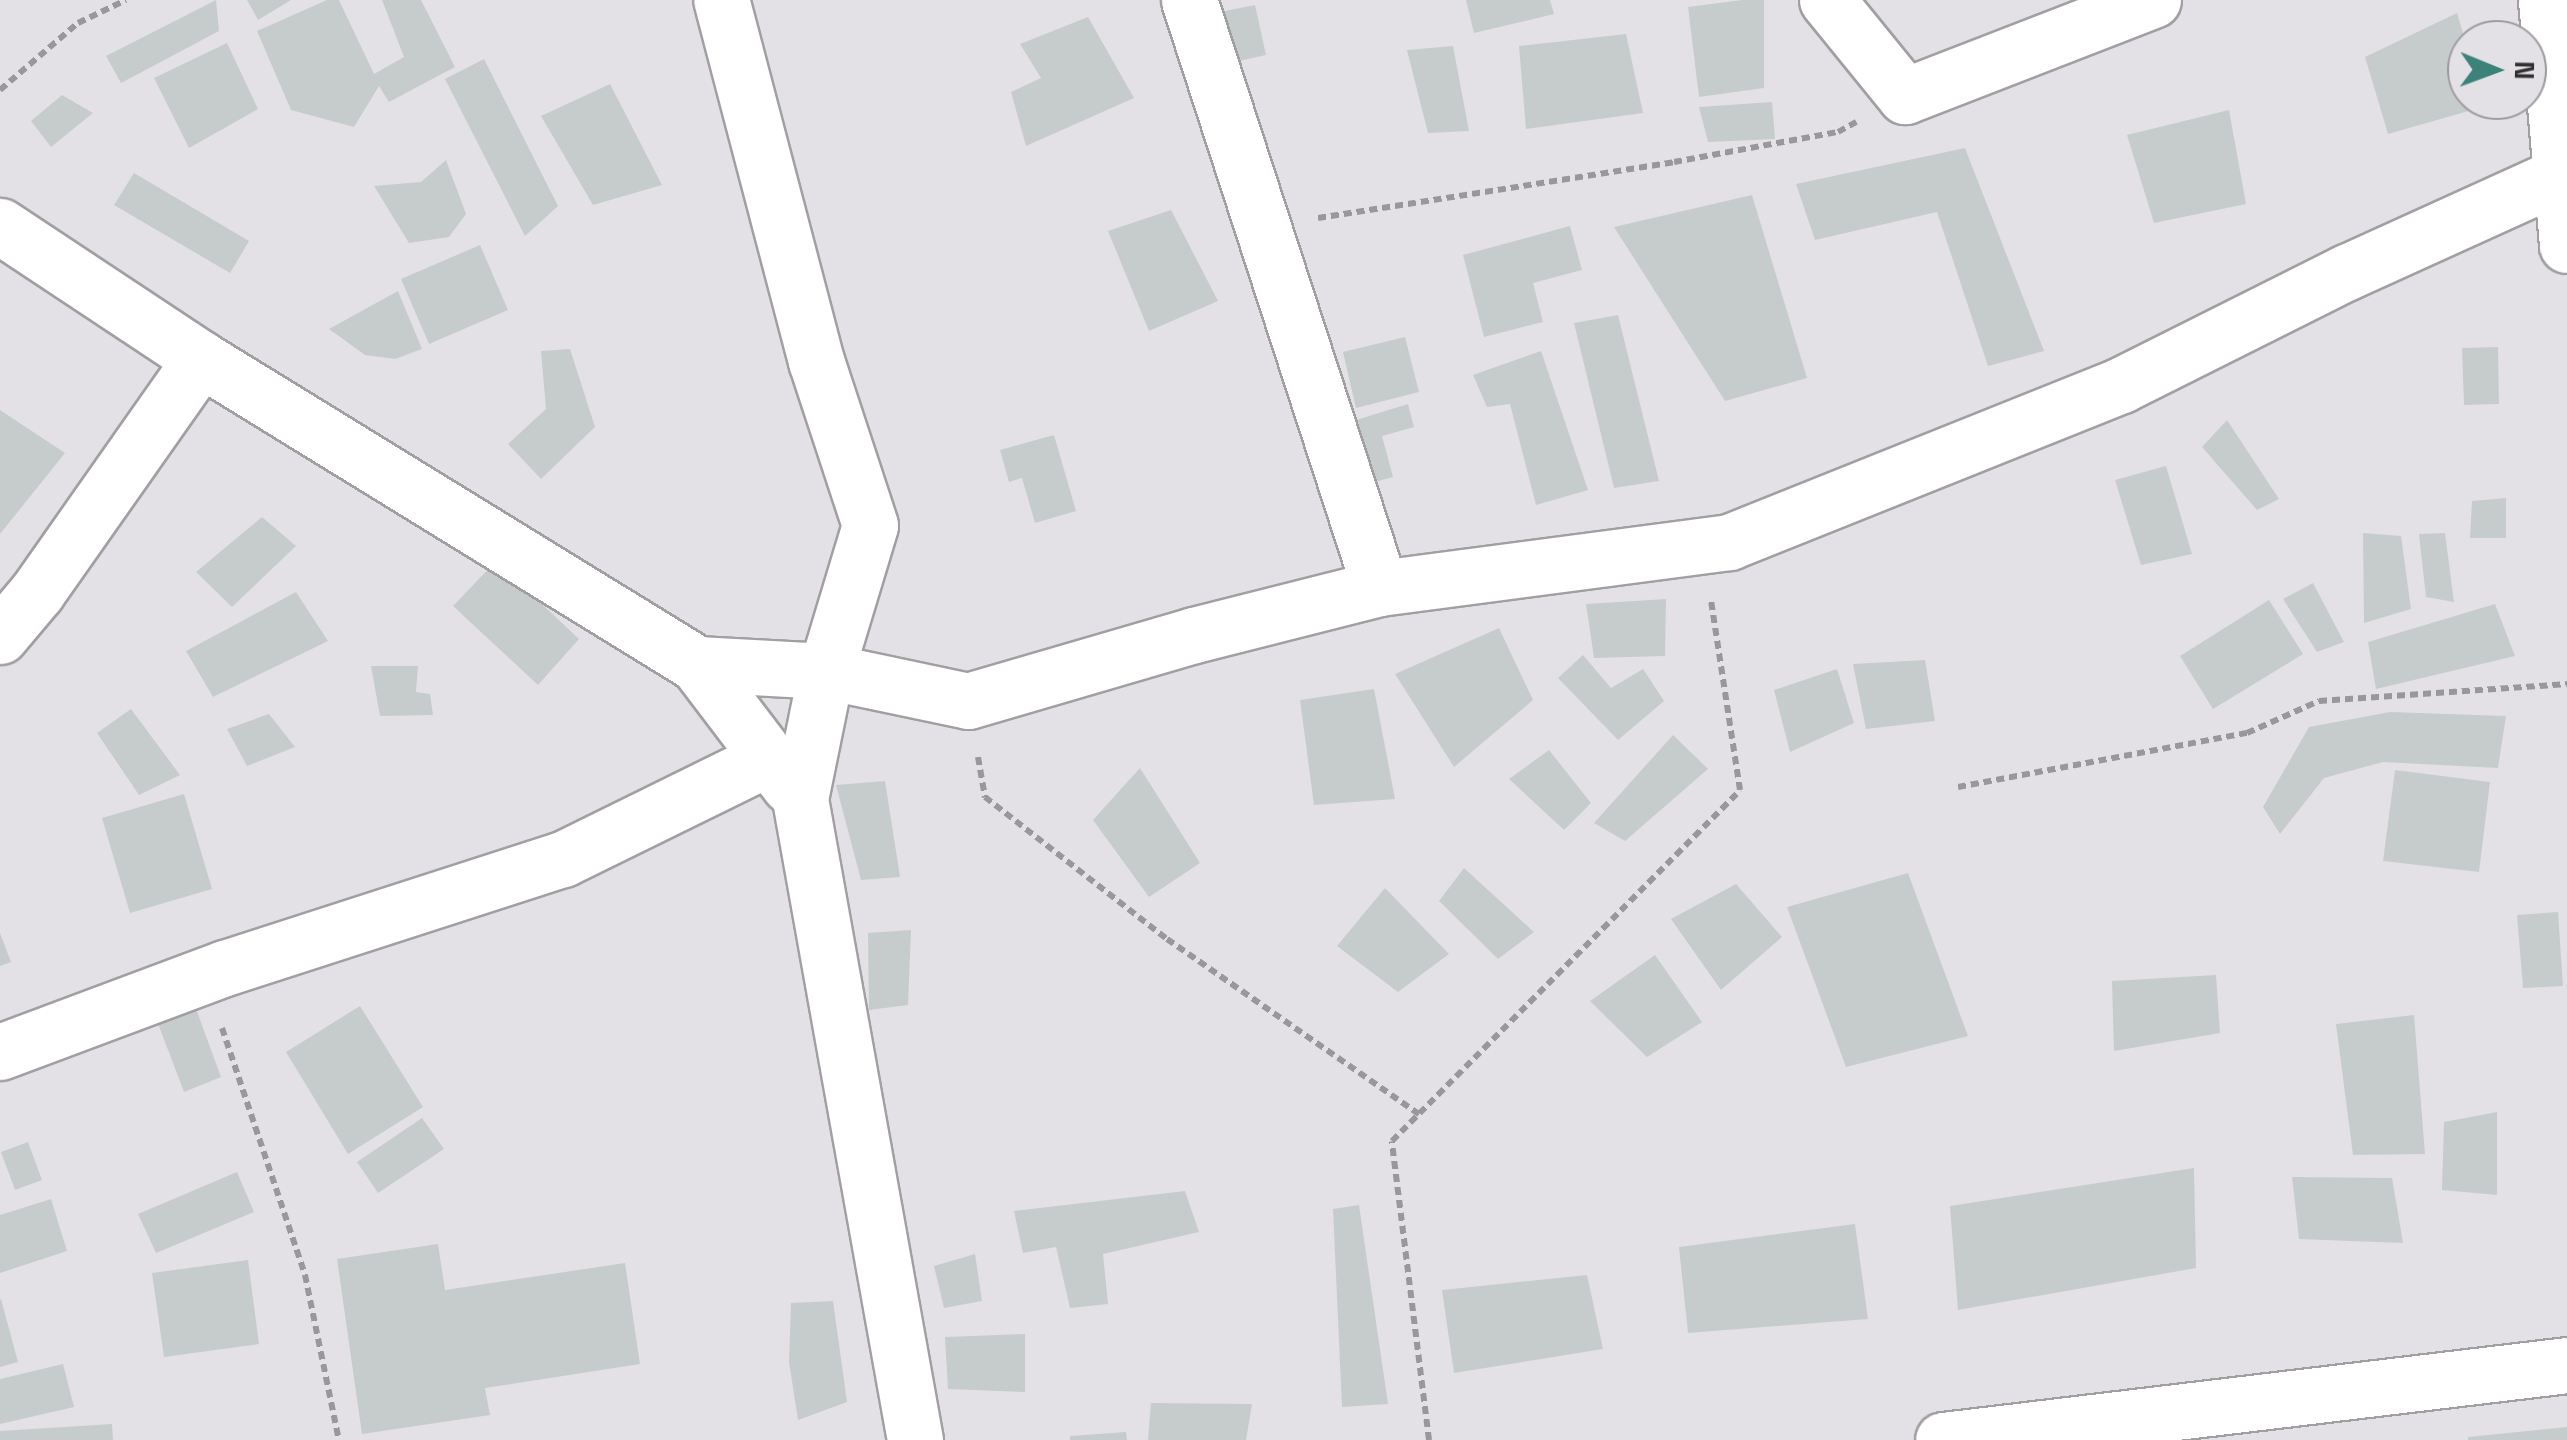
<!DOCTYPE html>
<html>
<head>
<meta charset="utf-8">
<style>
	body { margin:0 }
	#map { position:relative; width:2567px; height:1440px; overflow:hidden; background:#e4e1e6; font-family:"Space Grotesk",sans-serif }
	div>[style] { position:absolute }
	.building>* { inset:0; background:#c6cccb }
	.path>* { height:6px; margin-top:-3px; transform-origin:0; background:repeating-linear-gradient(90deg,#99979a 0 8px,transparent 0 13px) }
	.roads { filter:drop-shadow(2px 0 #a29fa3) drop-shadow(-2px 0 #a29fa3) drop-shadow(0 2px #a29fa3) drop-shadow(0 -2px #a29fa3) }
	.minor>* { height:55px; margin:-27.5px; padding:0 27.5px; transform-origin:27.5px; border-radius:27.5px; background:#fff }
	span { translate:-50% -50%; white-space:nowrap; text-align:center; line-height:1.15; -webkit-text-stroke:9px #e4e1e6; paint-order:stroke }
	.north { position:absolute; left:2447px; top:20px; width:100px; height:100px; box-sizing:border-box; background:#e4e1e6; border:2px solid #9c9a9e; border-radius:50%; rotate:91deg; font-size:28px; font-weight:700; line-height:40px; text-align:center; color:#313031 }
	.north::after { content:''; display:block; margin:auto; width:35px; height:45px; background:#3c827a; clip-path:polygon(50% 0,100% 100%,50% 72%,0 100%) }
</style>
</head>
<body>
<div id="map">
	<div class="building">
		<i style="clip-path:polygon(216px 0,219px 31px,121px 83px,106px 56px)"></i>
		<i style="clip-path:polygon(247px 0,291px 0,258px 20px)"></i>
		<i style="clip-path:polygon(327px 0,339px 0,374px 74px,404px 57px,382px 0,421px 0,455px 67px,389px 102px,379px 86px,354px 127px,291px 110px,257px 31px)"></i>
		<i style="clip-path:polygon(1466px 0,1550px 0,1554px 14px,1474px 33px)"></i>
		<i style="clip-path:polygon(1742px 0,1764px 0,1764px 88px,1699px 97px,1688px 7px)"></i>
		<i style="clip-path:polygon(1255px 5px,1266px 55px,1230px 63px,1220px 12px)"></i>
		<i style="clip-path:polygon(2457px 13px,2467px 46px,2467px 100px,2484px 100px,2486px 106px,2388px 134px,2365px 57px)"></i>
		<i style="clip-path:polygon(1088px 17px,1134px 98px,1026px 146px,1011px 92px,1041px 78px,1020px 44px)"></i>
		<i style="clip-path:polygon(1626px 34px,1643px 113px,1526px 129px,1519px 46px)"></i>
		<i style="clip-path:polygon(227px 43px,258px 109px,189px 148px,154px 78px)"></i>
		<i style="clip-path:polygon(1453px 46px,1469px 131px,1428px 133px,1407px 50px)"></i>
		<i style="clip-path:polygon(484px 59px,558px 206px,525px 236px,445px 79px)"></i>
		<i style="clip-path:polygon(610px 84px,662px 185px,593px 205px,541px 116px)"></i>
		<i style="clip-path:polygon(62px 95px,93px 113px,51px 147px,31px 121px)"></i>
		<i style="clip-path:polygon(1772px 102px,1775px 139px,1708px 142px,1699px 107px)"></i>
		<i style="clip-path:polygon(2229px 110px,2246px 204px,2154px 223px,2127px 135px)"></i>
		<i style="clip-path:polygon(1965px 148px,2044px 351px,1988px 366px,1937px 212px,1815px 240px,1796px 184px)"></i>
		<i style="clip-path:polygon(446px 160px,466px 214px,449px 237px,409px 243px,374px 186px,421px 182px)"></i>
		<i style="clip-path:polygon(134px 173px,249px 241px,230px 273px,114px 205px)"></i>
		<i style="clip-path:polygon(1752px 195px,1807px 378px,1725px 401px,1614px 227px)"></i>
		<i style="clip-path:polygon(1171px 210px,1218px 301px,1149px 331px,1108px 231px)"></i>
		<i style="clip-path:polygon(1570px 226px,1582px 270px,1533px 283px,1543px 322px,1484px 337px,1463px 255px)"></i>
		<i style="clip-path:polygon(480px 245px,508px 310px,429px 344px,401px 279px)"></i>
		<i style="clip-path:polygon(398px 291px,422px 349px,395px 359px,365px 355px,329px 329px)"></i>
		<i style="clip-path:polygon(1618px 315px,1659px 481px,1614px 488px,1574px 323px)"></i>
		<i style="clip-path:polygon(1405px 337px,1419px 392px,1356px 408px,1343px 352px)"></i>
		<i style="clip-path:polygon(2498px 347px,2499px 404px,2464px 405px,2462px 348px)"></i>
		<i style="clip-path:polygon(570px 349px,595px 427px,541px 479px,508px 444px,546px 409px,541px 351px)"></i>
		<i style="clip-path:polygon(1541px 351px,1588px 490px,1536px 505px,1510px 404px,1487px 407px,1473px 375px)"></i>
		<i style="clip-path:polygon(1408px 404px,1414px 427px,1382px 436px,1393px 477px,1371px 483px,1353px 421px)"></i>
		<i style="clip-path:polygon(0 410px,65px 453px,0 534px)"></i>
		<i style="clip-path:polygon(2227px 420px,2279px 499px,2257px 510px,2202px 447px)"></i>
		<i style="clip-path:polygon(1054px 435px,1076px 511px,1035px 523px,1022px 478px,1009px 482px,1000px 450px)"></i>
		<i style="clip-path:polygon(2166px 466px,2192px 554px,2141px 565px,2115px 480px)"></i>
		<i style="clip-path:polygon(2506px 498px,2506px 538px,2470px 538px,2472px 501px)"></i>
		<i style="clip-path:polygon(262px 517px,296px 546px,232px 607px,196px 572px)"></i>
		<i style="clip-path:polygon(2363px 533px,2401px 536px,2411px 609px,2364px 623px)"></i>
		<i style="clip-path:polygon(2445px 533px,2454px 602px,2426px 597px,2419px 534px)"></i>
		<i style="clip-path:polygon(496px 561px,579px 639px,538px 685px,453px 606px)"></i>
		<i style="clip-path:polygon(2313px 583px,2344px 642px,2317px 652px,2283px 599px)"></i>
		<i style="clip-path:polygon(296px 592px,328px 641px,213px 697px,186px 651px)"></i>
		<i style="clip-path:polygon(1666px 599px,1665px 656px,1594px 658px,1586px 604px)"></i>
		<i style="clip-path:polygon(2269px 600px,2303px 654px,2213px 709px,2180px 656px)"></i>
		<i style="clip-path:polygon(2495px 604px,2515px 656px,2376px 689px,2368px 642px)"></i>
		<i style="clip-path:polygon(1499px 628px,1533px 700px,1454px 767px,1395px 674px)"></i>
		<i style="clip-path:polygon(1583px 655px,1611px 688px,1643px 669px,1664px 701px,1618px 740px,1558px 678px)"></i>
		<i style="clip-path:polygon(1925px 660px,1935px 721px,1866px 729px,1853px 664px)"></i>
		<i style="clip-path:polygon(371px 666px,418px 666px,416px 692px,430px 694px,433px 715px,380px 716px)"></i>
		<i style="clip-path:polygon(1837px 669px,1854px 723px,1790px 752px,1774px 690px)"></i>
		<i style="clip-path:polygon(1374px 689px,1395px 799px,1314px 805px,1300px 700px)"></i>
		<i style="clip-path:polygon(131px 709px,180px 775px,139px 795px,97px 733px)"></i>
		<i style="clip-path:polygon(2390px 712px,2506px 716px,2498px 768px,2383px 762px,2324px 778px,2280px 834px,2263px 807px,2309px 727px)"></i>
		<i style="clip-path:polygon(269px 714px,295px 747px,247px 766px,227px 729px)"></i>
		<i style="clip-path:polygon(1673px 735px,1708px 769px,1625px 841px,1594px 823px)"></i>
		<i style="clip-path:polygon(1549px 750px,1591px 803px,1564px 830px,1509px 779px)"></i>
		<i style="clip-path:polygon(1140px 768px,1200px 863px,1149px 897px,1093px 820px)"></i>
		<i style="clip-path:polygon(2395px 770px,2490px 782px,2479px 872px,2383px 861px)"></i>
		<i style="clip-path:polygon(885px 781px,900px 877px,861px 880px,836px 785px)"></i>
		<i style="clip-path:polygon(184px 794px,212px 889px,130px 913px,102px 818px)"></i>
		<i style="clip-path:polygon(1464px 868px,1534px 932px,1498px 959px,1439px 901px)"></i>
		<i style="clip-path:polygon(1908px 873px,1968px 1036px,1846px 1067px,1787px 907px)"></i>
		<i style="clip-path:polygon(1736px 884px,1782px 937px,1721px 990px,1671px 919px)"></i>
		<i style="clip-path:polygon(1385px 888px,1449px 954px,1398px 992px,1337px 946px)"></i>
		<i style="clip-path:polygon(2558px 912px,2563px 986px,2523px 988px,2517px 915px)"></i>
		<i style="clip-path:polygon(911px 930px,908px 1005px,869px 1010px,868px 933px)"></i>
		<i style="clip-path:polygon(0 933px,11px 962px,0 966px)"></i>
		<i style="clip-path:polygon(1655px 955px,1702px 1022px,1647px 1057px,1590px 1001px)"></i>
		<i style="clip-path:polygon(2216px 975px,2220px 1033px,2114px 1051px,2112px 981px)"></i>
		<i style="clip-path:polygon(195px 1006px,221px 1077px,184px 1092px,157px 1021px)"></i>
		<i style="clip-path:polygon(360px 1006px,423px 1107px,348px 1154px,286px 1052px)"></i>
		<i style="clip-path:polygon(2414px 1015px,2425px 1154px,2353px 1155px,2336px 1024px)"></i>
		<i style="clip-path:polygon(2497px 1112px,2497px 1195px,2442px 1190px,2444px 1122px)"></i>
		<i style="clip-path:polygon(422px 1118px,444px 1149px,378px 1193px,357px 1162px)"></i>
		<i style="clip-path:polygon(28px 1142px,42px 1180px,15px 1190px,1px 1152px)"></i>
		<i style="clip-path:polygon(2194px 1168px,2196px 1268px,1958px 1310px,1950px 1206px)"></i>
		<i style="clip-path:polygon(237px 1172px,254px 1212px,156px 1253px,138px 1214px)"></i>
		<i style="clip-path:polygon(2292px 1177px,2392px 1178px,2403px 1243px,2299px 1239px)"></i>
		<i style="clip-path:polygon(1185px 1191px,1199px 1232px,1103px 1254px,1108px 1304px,1070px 1308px,1056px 1247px,1023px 1253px,1014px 1211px)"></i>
		<i style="clip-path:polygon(51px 1199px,67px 1251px,0 1273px,0 1215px)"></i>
		<i style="clip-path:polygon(1359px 1205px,1388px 1404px,1342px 1407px,1333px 1209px)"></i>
		<i style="clip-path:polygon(1855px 1224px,1868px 1319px,1688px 1333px,1679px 1247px)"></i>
		<i style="clip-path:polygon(438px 1244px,445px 1290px,625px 1263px,640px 1364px,485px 1388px,490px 1415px,362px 1434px,337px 1259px)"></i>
		<i style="clip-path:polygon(975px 1254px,982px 1301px,944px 1308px,934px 1266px)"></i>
		<i style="clip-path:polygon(248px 1260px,259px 1344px,164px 1357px,152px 1273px)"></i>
		<i style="clip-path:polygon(1587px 1275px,1603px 1349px,1454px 1373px,1442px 1290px)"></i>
		<i style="clip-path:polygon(1px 1299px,18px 1362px,0 1367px,0 1300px)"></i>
		<i style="clip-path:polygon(833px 1301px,847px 1402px,798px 1420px,789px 1362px,791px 1303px)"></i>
		<i style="clip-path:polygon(1025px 1334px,1025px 1392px,948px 1389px,945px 1337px)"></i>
		<i style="clip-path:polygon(63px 1364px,74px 1407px,0 1424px,0 1379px)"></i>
		<i style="clip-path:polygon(1151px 1403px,1252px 1404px,1246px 1440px,1148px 1440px)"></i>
		<i style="clip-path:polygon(112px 1424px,113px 1440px,0 1440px,0 1431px)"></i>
		<i style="clip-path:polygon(2567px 1427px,2567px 1440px,2468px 1440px,2468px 1437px)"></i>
		<i style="clip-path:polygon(1126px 1432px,1127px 1440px,1070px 1440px,1070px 1436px)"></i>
	</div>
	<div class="path">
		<i style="left:0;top:90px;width:103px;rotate:-40.7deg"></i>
		<i style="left:78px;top:23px;width:53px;rotate:-25.6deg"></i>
		<i style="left:1318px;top:218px;width:360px;rotate:-8.9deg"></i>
		<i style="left:1674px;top:162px;width:167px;rotate:-10.4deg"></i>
		<i style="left:1838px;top:132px;width:21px;rotate:-29deg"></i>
		<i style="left:978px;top:757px;width:41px;rotate:80.1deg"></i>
		<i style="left:985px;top:797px;width:231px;rotate:38deg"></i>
		<i style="left:1167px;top:939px;width:307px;rotate:34.8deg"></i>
		<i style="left:1958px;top:787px;width:294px;rotate:-10.6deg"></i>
		<i style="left:2247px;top:733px;width:79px;rotate:-24deg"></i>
		<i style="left:2319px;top:701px;width:249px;rotate:-3.9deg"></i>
		<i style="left:222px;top:1028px;width:261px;rotate:71.4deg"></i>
		<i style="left:305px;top:1275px;width:168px;rotate:78.4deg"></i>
		<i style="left:1429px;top:1440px;width:301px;rotate:-97.1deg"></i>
		<i style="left:1392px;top:1141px;width:494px;rotate:-45.2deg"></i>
		<i style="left:1740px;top:790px;width:191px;rotate:-98.7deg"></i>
	</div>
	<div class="roads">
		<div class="minor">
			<i style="left:1189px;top:0;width:618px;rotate:72deg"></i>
			<i style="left:1827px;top:0;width:124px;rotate:50.9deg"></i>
			<i style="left:1905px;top:96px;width:266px;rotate:-21.2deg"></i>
			<i style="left:2546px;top:0;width:246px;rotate:85.1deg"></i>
			<i style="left:0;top:226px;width:241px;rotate:33.5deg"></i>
			<i style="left:201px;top:359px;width:582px;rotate:31.59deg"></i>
			<i style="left:697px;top:664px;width:129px;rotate:3.1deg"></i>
			<i style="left:826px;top:671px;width:152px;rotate:-73.2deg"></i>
			<i style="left:870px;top:525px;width:173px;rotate:-108.2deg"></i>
			<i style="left:816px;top:361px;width:373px;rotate:-104.7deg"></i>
			<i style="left:0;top:636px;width:57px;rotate:-49.9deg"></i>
			<i style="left:37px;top:592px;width:285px;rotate:-54.9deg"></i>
			<i style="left:697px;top:664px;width:152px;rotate:52.8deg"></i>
			<i style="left:0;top:1052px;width:240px;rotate:-20.5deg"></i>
			<i style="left:225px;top:968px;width:355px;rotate:-17.9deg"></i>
			<i style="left:563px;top:859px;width:229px;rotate:-26.2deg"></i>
			<i style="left:915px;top:1440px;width:651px;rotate:-100.17deg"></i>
			<i style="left:800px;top:799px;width:131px;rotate:-78.5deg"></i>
			<i style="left:826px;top:671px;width:145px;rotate:11.9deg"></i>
			<i style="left:968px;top:701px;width:235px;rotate:-16.3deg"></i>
			<i style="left:1194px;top:635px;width:192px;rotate:-14.2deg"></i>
			<i style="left:1380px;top:588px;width:352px;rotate:-7.5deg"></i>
			<i style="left:1729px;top:542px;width:422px;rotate:-21.8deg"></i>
			<i style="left:2121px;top:385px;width:253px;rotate:-26.6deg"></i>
			<i style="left:2347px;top:272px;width:242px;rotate:-24.4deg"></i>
			<i style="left:1943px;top:1440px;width:628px;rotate:-6.85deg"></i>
		</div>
	</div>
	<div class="north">N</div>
</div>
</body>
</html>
